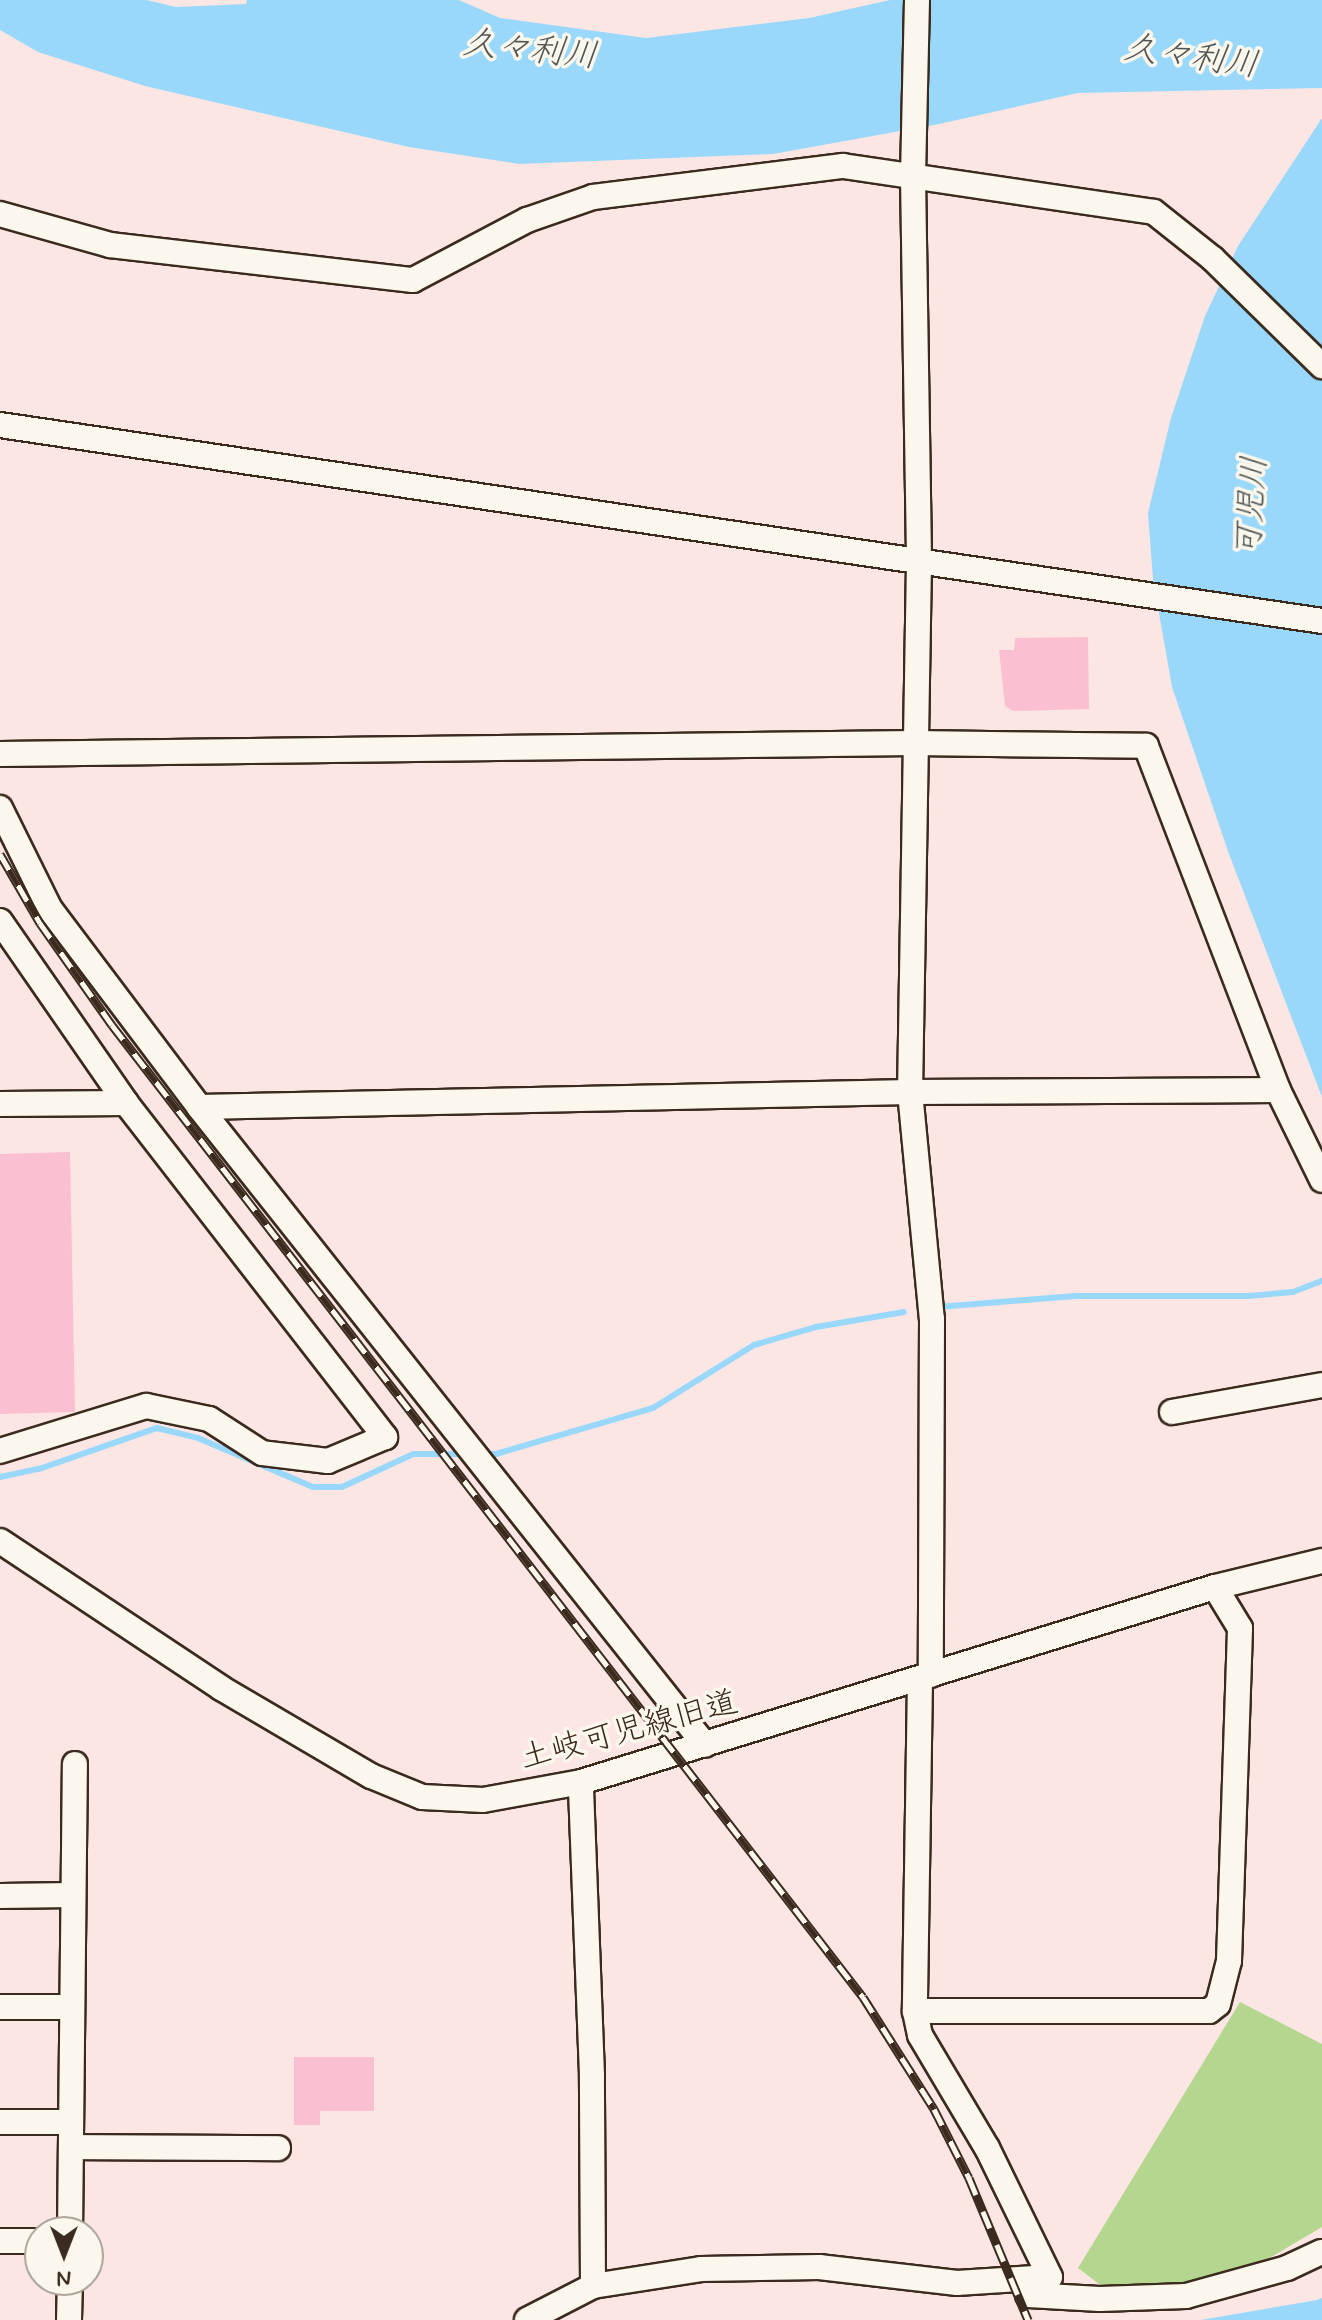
<!DOCTYPE html>
<html>
<head>
<meta charset="utf-8">
<style>
	body { margin:0 }
	#map { position:relative; width:1322px; height:2320px; overflow:hidden; background:#fbe6e4; font-family:Mynerve,"Klee One",sans-serif }
	div>[style] { position:absolute }
	.green>* { inset:0; background:#b4d68f }
	.water>* { inset:0; background:#99d8fa }
	.stream>* { height:6px; margin:-3px; padding:0 3px; transform-origin:3px; border-radius:3px; background:#99d8fa }
	.building>* { inset:0; background:#fac0d2 }
	.roads { filter:drop-shadow(2px 0 #3b2a1e) drop-shadow(-2px 0 #3b2a1e) drop-shadow(0 2px #3b2a1e) drop-shadow(0 -2px #3b2a1e) }
	.minor>* { height:24px; margin:-12px; padding:0 12px; transform-origin:12px; border-radius:12px; background:#fbf7ec }
	.rail>* { height:9px; margin-top:-4.5px; transform-origin:0; background:repeating-linear-gradient(90deg,#fbf7ec 0 18px,#3b2a1e 0 36px); box-sizing:border-box; border-block:2px solid #3b2a1e }
	span { translate:-50% -50%; white-space:nowrap; text-align:center; line-height:1.15; -webkit-text-stroke:7px #fbf7ec; paint-order:stroke }
	.street-label { font-size:32px; color:#3b2a1e }
	.water-label { font-size:34px; color:#525655; font-style:italic }
	.north { position:absolute; left:24px; top:2216px; width:80px; height:80px; box-sizing:border-box; background:#fbf7ec; border:2px solid #aea59a; border-radius:50%; rotate:180deg; font-size:22px; font-weight:700; line-height:32px; text-align:center; color:#3b2a1e }
	.north::after { content:''; display:block; margin:auto; width:28px; height:36px; background:#3b2a1e; clip-path:polygon(50% 0,100% 100%,50% 72%,0 100%) }
</style>
</head>
<body>
<div id="map">
	<div class="green">
		<i style="clip-path:polygon(1240px 2002px,1322px 2044px,1322px 2227px,1268px 2259px,1182px 2287px,1107px 2290px,1078px 2268px)"></i>
	</div>
	<div class="water">
		<i style="clip-path:polygon(0 0,147px 0,176px 7px,246px 4px,247px 0,459px 0,500px 18px,646px 38px,809px 18px,890px 0,1322px 0,1322px 88px,1078px 93px,939px 124px,773px 154px,519px 164px,409px 147px,145px 86px,38px 52px,0 30px)"></i>
		<i style="clip-path:polygon(1322px 118px,1322px 1097px,1229px 854px,1172px 687px,1153px 579px,1148px 513px,1171px 418px,1205px 316px,1238px 246px)"></i>
		<i style="clip-path:polygon(1322px 2298px,1322px 2320px,1201px 2320px,1317px 2300px)"></i>
	</div>
	<div class="stream">
		<i style="left:938px;top:1307px;width:138px;rotate:-4.6deg"></i>
		<i style="left:1076px;top:1296px;width:173px"></i>
		<i style="left:1249px;top:1296px;width:44px;rotate:-5.2deg"></i>
		<i style="left:1293px;top:1292px;width:31px;rotate:-21deg"></i>
		<i style="left:485px;top:1454px;width:11px"></i>
		<i style="left:496px;top:1454px;width:164px;rotate:-16.3deg"></i>
		<i style="left:653px;top:1408px;width:119px;rotate:-32deg"></i>
		<i style="left:754px;top:1345px;width:65px;rotate:-16.2deg"></i>
		<i style="left:816px;top:1327px;width:89px;rotate:-9.7deg"></i>
		<i style="left:0;top:1477px;width:40px;rotate:-12deg"></i>
		<i style="left:39px;top:1469px;width:125px;rotate:-19.2deg"></i>
		<i style="left:157px;top:1428px;width:42px;rotate:13.7deg"></i>
		<i style="left:198px;top:1438px;width:125px;rotate:23.1deg"></i>
		<i style="left:313px;top:1487px;width:29px"></i>
		<i style="left:342px;top:1487px;width:78px;rotate:-24.9deg"></i>
		<i style="left:413px;top:1454px;width:53px"></i>
	</div>
	<div class="building">
		<i style="clip-path:polygon(1088px 637px,1089px 709px,1013px 711px,1005px 706px,999px 650px,1014px 650px,1015px 638px)"></i>
		<i style="clip-path:polygon(70px 1152px,75px 1412px,0 1414px,0 1154px)"></i>
		<i style="clip-path:polygon(294px 2057px,374px 2057px,374px 2111px,320px 2111px,320px 2125px,294px 2125px)"></i>
	</div>
	<div class="roads">
		<div class="minor">
			<i style="left:917px;top:0;width:176px;rotate:91.3deg"></i>
			<i style="left:913px;top:176px;width:386px;rotate:89.1deg"></i>
			<i style="left:919px;top:562px;width:530px;rotate:90.97deg"></i>
			<i style="left:910px;top:1092px;width:228px;rotate:84.5deg"></i>
			<i style="left:932px;top:1319px;width:356px;rotate:90.2deg"></i>
			<i style="left:0;top:214px;width:114px;rotate:15.7deg"></i>
			<i style="left:110px;top:245px;width:305px;rotate:6.6deg"></i>
			<i style="left:413px;top:280px;width:129px;rotate:-27.8deg"></i>
			<i style="left:527px;top:220px;width:70px;rotate:-19.2deg"></i>
			<i style="left:593px;top:197px;width:252px;rotate:-7.1deg"></i>
			<i style="left:843px;top:166px;width:314px;rotate:8.4deg"></i>
			<i style="left:1154px;top:212px;width:75px;rotate:38.5deg"></i>
			<i style="left:1213px;top:259px;width:153px;rotate:44.5deg"></i>
			<i style="left:0;top:425px;width:1336px;rotate:8.43deg"></i>
			<i style="left:0;top:754px;width:914px;rotate:-0.69deg"></i>
			<i style="left:914px;top:743px;width:232px;rotate:0.7deg"></i>
			<i style="left:1146px;top:746px;width:368px;rotate:69deg"></i>
			<i style="left:1278px;top:1090px;width:100px;rotate:63.9deg"></i>
			<i style="left:0;top:808px;width:113px;rotate:63.7deg"></i>
			<i style="left:50px;top:909px;width:248px;rotate:53deg"></i>
			<i style="left:199px;top:1107px;width:814px;rotate:51.58deg"></i>
			<i style="left:0;top:921px;width:221px;rotate:55.3deg"></i>
			<i style="left:0;top:1104px;width:126px;rotate:-0.5deg"></i>
			<i style="left:126px;top:1103px;width:423px;rotate:52.2deg"></i>
			<i style="left:385px;top:1437px;width:62px;rotate:157.2deg"></i>
			<i style="left:328px;top:1461px;width:66px;rotate:-173.1deg"></i>
			<i style="left:262px;top:1453px;width:63px;rotate:-147.3deg"></i>
			<i style="left:209px;top:1419px;width:64px;rotate:-168.3deg"></i>
			<i style="left:146px;top:1406px;width:153px;rotate:162.9deg"></i>
			<i style="left:199px;top:1107px;width:711px;rotate:-1.21deg"></i>
			<i style="left:910px;top:1092px;width:368px;rotate:-0.3deg"></i>
			<i style="left:1172px;top:1412px;width:152px;rotate:-10.2deg"></i>
			<i style="left:0;top:1541px;width:265px;rotate:33.6deg"></i>
			<i style="left:221px;top:1688px;width:174px;rotate:30.4deg"></i>
			<i style="left:371px;top:1776px;width:55px;rotate:22.4deg"></i>
			<i style="left:422px;top:1797px;width:61px;rotate:2.8deg"></i>
			<i style="left:483px;top:1800px;width:100px;rotate:-10.4deg"></i>
			<i style="left:581px;top:1782px;width:663px;rotate:-17.1deg"></i>
			<i style="left:1215px;top:1587px;width:110px;rotate:-13.7deg"></i>
			<i style="left:920px;top:1680px;width:331px;rotate:90.9deg"></i>
			<i style="left:915px;top:2011px;width:294px"></i>
			<i style="left:1209px;top:2011px;width:11px;rotate:-38deg"></i>
			<i style="left:1218px;top:2004px;width:44px;rotate:-75.7deg"></i>
			<i style="left:1229px;top:1961px;width:333px;rotate:-88.1deg"></i>
			<i style="left:1240px;top:1628px;width:48px;rotate:-121.4deg"></i>
			<i style="left:0;top:1896px;width:73px;rotate:-0.8deg"></i>
			<i style="left:0;top:2007px;width:72px"></i>
			<i style="left:0;top:2122px;width:71px"></i>
			<i style="left:71px;top:2147px;width:207px;rotate:0.3deg"></i>
			<i style="left:70px;top:2232px;width:468px;rotate:-89.4deg"></i>
			<i style="left:0;top:2241px;width:40px"></i>
			<i style="left:593px;top:2286px;width:109px;rotate:-8.9deg"></i>
			<i style="left:701px;top:2269px;width:118px;rotate:-1deg"></i>
			<i style="left:819px;top:2267px;width:139px;rotate:6.6deg"></i>
			<i style="left:957px;top:2283px;width:93px;rotate:-3.7deg"></i>
			<i style="left:1050px;top:2277px;width:144px;rotate:-116deg"></i>
			<i style="left:987px;top:2148px;width:131px;rotate:-120.7deg"></i>
			<i style="left:920px;top:2035px;width:25px;rotate:-102deg"></i>
			<i style="left:1028px;top:2295px;width:72px;rotate:3.2deg"></i>
			<i style="left:1100px;top:2299px;width:86px;rotate:-2deg"></i>
			<i style="left:1186px;top:2296px;width:105px;rotate:-15.5deg"></i>
			<i style="left:1287px;top:2268px;width:38px;rotate:-25deg"></i>
			<i style="left:69px;top:2320px;width:40px;rotate:-88.6deg"></i>
			<i style="left:527px;top:2320px;width:74px;rotate:-27.3deg"></i>
			<i style="left:593px;top:2286px;width:211px;rotate:-90.3deg"></i>
			<i style="left:592px;top:2075px;width:293px;rotate:-92.2deg"></i>
		</div>
	</div>
	<div class="rail">
		<i style="left:0;top:854px;width:80px;rotate:59.9deg"></i>
		<i style="left:40px;top:923px;width:125px;rotate:54.8deg"></i>
		<i style="left:112px;top:1025px;width:1228px;rotate:52.31deg"></i>
		<i style="left:863px;top:1997px;width:133px;rotate:57.6deg"></i>
		<i style="left:934px;top:2109px;width:77px;rotate:63.1deg"></i>
		<i style="left:969px;top:2178px;width:154px;rotate:67.4deg"></i>
	</div>
	<div class="street-label">
		<span style="left:629px;top:1731px;rotate:-15deg">土岐可児線旧道</span>
	</div>
	<div class="water-label">
		<span style="left:530px;top:50px;rotate:6deg">久々利川</span>
		<span style="left:1191px;top:57px;rotate:8deg">久々利川</span>
		<span style="left:1252px;top:507px;rotate:-86deg">可児川</span>
	</div>
	<div class="north">N</div>
</div>
</body>
</html>
